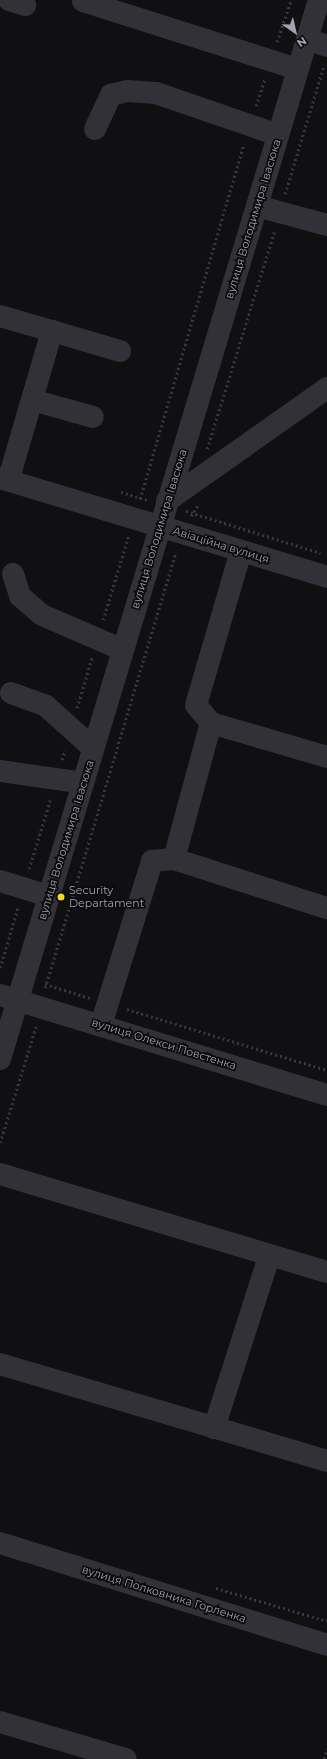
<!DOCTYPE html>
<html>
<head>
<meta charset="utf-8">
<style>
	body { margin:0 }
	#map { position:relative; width:327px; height:1759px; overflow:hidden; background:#101012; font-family:Montserrat,sans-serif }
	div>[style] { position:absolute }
	.path>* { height:2.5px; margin-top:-1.25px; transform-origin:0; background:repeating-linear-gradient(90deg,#37383e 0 2px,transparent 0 5px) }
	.minor>* { height:22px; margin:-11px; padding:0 11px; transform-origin:11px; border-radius:11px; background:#313137 }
	.dots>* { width:11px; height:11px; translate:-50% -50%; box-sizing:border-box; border:2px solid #0b0b0c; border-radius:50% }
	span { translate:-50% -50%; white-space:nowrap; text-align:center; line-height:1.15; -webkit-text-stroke:3.5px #0b0b0c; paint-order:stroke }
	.street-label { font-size:11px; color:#a1a3b3 }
	.poi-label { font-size:11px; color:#a1a3b3 }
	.left { translate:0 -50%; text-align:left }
	.north { position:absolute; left:275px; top:12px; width:40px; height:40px; -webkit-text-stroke:3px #0b0b0c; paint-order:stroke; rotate:146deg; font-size:11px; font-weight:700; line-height:16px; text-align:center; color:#a1a3b3 }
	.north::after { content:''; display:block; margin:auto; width:14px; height:18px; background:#a1a3b3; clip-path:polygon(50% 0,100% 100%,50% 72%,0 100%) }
</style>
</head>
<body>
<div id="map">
	<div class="path">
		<i style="left:277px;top:42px;width:44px;rotate:-71.6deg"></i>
		<i style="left:256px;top:106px;width:28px;rotate:-72deg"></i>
		<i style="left:285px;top:194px;width:135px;rotate:-73.2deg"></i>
		<i style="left:207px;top:449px;width:229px;rotate:-72.8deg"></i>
		<i style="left:121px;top:492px;width:27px;rotate:17deg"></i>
		<i style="left:140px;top:499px;width:370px;rotate:-73.7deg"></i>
		<i style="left:186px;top:511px;width:141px;rotate:17.3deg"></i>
		<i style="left:191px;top:516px;width:13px;rotate:-58deg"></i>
		<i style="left:103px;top:620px;width:87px;rotate:-73.2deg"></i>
		<i style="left:77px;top:708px;width:53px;rotate:-73.6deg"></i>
		<i style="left:62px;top:760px;width:10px;rotate:-73deg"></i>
		<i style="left:29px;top:869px;width:75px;rotate:-73deg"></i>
		<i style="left:0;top:968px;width:64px;rotate:-73.6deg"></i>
		<i style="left:45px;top:984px;width:47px;rotate:17.3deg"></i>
		<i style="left:45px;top:988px;width:455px;rotate:-73.3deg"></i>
		<i style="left:127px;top:1009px;width:209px;rotate:17deg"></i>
		<i style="left:0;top:1143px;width:122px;rotate:-72.9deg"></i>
		<i style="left:216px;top:1588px;width:116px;rotate:16.6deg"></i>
		<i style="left:324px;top:1759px;width:10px;rotate:-73deg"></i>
	</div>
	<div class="minor">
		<i style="left:9px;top:0;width:17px;rotate:17deg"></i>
		<i style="left:83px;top:1px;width:225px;rotate:17.6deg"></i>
		<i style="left:307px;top:39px;width:21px;rotate:19deg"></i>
		<i style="left:95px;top:129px;width:38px;rotate:-65deg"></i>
		<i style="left:111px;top:95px;width:16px;rotate:-14deg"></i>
		<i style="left:127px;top:91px;width:29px;rotate:4deg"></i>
		<i style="left:156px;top:93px;width:129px;rotate:19deg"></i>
		<i style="left:257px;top:206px;width:73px;rotate:15.2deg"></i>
		<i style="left:0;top:316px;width:54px;rotate:16.1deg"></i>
		<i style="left:52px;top:331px;width:156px;rotate:106.3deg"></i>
		<i style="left:52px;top:331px;width:71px;rotate:16.4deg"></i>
		<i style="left:32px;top:400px;width:63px;rotate:15.6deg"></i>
		<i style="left:0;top:478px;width:342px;rotate:16.8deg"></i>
		<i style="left:167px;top:501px;width:196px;rotate:-35.2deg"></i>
		<i style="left:13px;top:574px;width:23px;rotate:72deg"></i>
		<i style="left:20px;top:596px;width:29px;rotate:41deg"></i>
		<i style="left:42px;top:615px;width:88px;rotate:23.4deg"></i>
		<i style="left:11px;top:693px;width:37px;rotate:20deg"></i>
		<i style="left:46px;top:706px;width:63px;rotate:41.8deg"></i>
		<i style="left:211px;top:723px;width:23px;rotate:-130deg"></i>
		<i style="left:196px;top:705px;width:160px;rotate:-73.7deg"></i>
		<i style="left:0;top:771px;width:84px;rotate:8.2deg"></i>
		<i style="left:174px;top:859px;width:141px;rotate:-74.8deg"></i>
		<i style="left:211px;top:723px;width:121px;rotate:16.3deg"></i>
		<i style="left:0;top:881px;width:51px;rotate:17deg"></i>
		<i style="left:0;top:995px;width:342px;rotate:17deg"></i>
		<i style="left:101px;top:1025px;width:172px;rotate:-72.7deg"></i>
		<i style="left:152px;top:861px;width:22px;rotate:-5deg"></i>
		<i style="left:174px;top:859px;width:161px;rotate:17.8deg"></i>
		<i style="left:0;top:1059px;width:1106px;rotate:-73.24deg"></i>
		<i style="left:0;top:1174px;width:341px;rotate:16.7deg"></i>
		<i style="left:0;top:1364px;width:341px;rotate:16.5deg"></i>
		<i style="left:214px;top:1428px;width:180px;rotate:-72.2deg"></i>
		<i style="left:0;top:1543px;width:343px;rotate:17.3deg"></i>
		<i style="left:0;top:1722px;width:131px;rotate:16.4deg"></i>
	</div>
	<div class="dots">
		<i style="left:61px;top:897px;background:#f3d627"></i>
	</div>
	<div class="street-label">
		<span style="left:253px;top:219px;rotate:-73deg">вулиця Володимира Івасюка</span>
		<span style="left:159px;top:529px;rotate:-73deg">вулиця Володимира Івасюка</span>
		<span style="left:221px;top:545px;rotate:17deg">Авіаційна вулиця</span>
		<span style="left:66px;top:840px;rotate:-73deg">вулиця Володимира Івасюка</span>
		<span style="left:164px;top:1044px;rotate:17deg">вулиця Олекси Повстенка</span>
		<span style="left:164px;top:1594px;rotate:17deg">вулиця Полковника Горленка</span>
	</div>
	<div class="poi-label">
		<span class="left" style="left:69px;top:897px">Security<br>Departament</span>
	</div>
	<div class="north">N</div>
</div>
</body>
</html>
